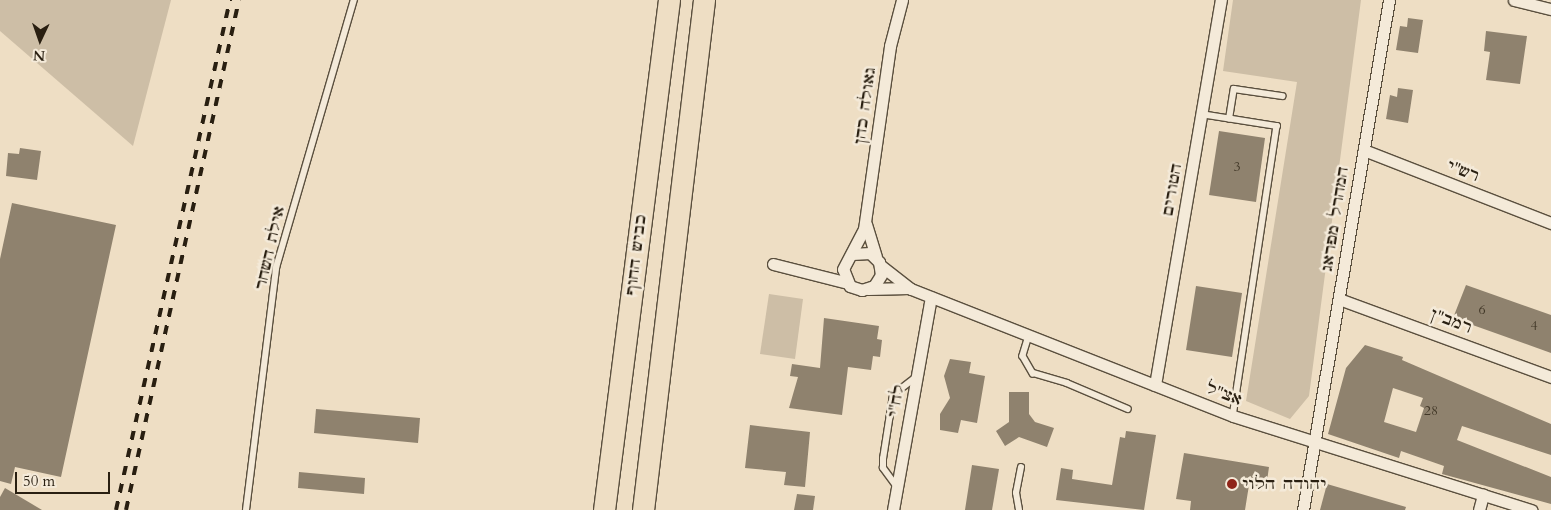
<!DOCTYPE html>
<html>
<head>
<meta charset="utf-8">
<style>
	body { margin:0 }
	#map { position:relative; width:1551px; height:510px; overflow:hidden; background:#eedec4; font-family:Cardo,"Frank Ruhl Libre",serif }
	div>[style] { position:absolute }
	.green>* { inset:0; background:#cdbea6 }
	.building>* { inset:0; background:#8f826e }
	.roads { filter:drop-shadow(1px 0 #5a4f3e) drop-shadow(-1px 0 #5a4f3e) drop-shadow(0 1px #5a4f3e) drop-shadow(0 -1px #5a4f3e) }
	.lane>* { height:5.5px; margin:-2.75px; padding:0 2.75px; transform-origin:2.75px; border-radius:2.75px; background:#f4ead9 }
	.street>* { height:11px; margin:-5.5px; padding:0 5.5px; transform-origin:5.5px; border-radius:5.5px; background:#f4ead9 }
	.highway>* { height:21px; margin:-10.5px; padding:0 10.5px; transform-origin:10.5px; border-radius:10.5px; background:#eedec4 }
	.rail>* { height:4px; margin-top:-2px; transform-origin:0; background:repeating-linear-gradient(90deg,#291f11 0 9px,transparent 0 18px) }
	.dots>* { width:14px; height:14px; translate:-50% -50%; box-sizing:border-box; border:2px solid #f4ead9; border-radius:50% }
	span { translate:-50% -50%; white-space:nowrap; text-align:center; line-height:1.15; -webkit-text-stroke:5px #f4ead9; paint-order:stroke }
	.number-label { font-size:14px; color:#423828 }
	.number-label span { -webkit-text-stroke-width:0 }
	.street-label { font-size:16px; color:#291f11 }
	.poi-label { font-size:16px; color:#291f11 }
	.left { translate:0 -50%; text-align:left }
	.north { position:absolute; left:15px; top:15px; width:50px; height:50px; -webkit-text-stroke:4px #f4ead9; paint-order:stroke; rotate:183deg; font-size:14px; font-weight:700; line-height:20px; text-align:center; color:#291f11 }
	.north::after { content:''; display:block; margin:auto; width:18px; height:22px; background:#291f11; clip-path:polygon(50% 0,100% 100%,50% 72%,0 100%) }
	.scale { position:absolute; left:15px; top:472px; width:95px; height:22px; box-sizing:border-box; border:2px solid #291f11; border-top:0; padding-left:6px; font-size:15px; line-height:18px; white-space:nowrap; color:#291f11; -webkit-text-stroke:4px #f4ead9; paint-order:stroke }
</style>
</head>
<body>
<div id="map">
	<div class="green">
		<i style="clip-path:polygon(0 0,171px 0,133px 146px,0 31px)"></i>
		<i style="clip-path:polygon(1233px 0,1361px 0,1309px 396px,1290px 419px,1246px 401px,1297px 82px,1223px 71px)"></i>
		<i style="clip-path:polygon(769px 294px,803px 299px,795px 359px,760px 354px)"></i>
	</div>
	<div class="building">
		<i style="clip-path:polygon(1408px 18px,1423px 20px,1418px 53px,1396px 50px,1400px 26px,1407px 27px)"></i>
		<i style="clip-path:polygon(1486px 31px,1527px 36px,1520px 84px,1486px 80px,1490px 52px,1484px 51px)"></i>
		<i style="clip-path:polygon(1398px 88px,1413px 90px,1408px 123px,1386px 119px,1390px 95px,1397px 97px)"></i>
		<i style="clip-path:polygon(1219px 131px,1265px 138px,1256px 202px,1209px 195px)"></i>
		<i style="clip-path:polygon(20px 148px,41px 151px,37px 180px,6px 176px,8px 153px,19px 154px)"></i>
		<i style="clip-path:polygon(12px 203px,116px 225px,61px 477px,15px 467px,11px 484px,0 481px,0 259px)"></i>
		<i style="clip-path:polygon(1466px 285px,1551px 315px,1551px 353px,1453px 318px)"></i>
		<i style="clip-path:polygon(1196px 286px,1242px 293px,1232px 357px,1186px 350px)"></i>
		<i style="clip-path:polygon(824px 318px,879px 326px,877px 339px,882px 340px,880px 357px,873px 356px,871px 370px,848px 367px,842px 415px,789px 408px,798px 377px,790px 376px,792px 364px,820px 368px)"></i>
		<i style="clip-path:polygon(evenodd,1365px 345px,1403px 357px,1402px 360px,1551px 424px,1551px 455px,1462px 426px,1457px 440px,1551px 477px,1551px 504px,1442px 474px,1444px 466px,1401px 451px,1399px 458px,1328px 434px,1346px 368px,1365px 345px,1393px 388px,1423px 398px,1420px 406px,1424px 408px,1416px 432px,1384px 422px,1393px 388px)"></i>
		<i style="clip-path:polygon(950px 359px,971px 362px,969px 373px,985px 376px,977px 423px,961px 420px,958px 433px,940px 430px,940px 414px,950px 398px,944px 376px)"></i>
		<i style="clip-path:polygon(1009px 392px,1029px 392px,1029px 414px,1035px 422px,1054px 428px,1047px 447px,1019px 437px,1005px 446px,996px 431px,1009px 422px)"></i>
		<i style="clip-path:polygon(316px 409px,420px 418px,418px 443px,314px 433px)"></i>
		<i style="clip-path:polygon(750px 425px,810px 432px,805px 487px,784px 485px,786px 472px,745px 468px)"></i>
		<i style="clip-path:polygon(1126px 431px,1156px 435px,1144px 510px,1056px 500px,1061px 468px,1073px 470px,1072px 479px,1112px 485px,1120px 437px,1125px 438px)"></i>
		<i style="clip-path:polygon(1184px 453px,1269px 467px,1266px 488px,1249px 485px,1245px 510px,1190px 510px,1191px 501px,1176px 499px)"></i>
		<i style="clip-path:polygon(972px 465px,999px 469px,992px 510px,965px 510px)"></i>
		<i style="clip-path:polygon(299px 472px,365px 478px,364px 494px,298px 488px)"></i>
		<i style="clip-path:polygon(1327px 484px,1406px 507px,1405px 510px,1320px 510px)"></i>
		<i style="clip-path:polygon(5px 488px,42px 510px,0 510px,0 497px)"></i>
		<i style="clip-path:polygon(797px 494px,815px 496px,813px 510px,794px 510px)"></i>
	</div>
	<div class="roads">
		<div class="lane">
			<i style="left:1201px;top:114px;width:77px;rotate:9deg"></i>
			<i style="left:1277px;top:126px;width:293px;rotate:98.6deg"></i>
			<i style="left:1229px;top:119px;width:30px;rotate:-81deg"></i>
			<i style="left:1234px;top:89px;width:49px;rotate:8.3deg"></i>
			<i style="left:1029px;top:336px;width:21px;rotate:107deg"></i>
			<i style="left:1023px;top:356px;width:20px;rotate:60deg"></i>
			<i style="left:1033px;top:373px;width:35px;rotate:16deg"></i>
			<i style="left:1067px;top:383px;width:66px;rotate:23.1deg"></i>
			<i style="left:896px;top:486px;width:22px;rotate:-126deg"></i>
			<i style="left:883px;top:468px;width:9px;rotate:-90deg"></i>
			<i style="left:883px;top:459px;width:65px;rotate:-81.1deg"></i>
			<i style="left:893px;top:395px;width:29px;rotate:-38deg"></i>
			<i style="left:246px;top:510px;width:244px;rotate:-82.9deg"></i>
			<i style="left:276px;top:268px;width:279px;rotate:-73.8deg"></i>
			<i style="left:1019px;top:510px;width:17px;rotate:-100deg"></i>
			<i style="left:1016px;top:493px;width:26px;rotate:-79deg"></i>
		</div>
		<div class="street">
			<i style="left:1514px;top:0;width:38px;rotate:14deg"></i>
			<i style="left:1364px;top:150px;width:201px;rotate:21.3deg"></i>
			<i style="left:866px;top:224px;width:34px;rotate:73deg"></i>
			<i style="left:852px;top:254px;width:18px;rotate:-3deg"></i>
			<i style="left:870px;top:253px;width:13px;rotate:45deg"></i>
			<i style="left:879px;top:262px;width:13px;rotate:81deg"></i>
			<i style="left:881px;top:275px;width:13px;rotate:122deg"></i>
			<i style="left:874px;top:286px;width:13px;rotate:162deg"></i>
			<i style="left:862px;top:290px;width:13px;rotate:-162deg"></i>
			<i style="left:850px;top:286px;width:18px;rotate:-112deg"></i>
			<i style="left:843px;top:269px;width:45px;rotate:-62.3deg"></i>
			<i style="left:864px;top:229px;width:185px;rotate:-81.9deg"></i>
			<i style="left:890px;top:46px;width:48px;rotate:-75.4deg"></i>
			<i style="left:773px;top:264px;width:77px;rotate:14.2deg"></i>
			<i style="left:880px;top:265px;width:39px;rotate:38deg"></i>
			<i style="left:911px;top:289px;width:346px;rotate:21.5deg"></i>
			<i style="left:1233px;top:416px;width:313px;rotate:17.5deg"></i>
			<i style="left:868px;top:289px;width:41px;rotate:-1.4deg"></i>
			<i style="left:1339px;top:299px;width:226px;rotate:20.2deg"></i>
			<i style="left:1155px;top:385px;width:391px;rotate:-80.3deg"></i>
			<i style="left:893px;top:510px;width:216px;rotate:-79.9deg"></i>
			<i style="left:1303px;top:510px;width:517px;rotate:-80.43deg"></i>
			<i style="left:1479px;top:510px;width:16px;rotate:-75deg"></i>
		</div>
		<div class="highway">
			<i style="left:604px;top:510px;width:514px;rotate:-82.74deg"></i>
			<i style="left:643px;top:510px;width:514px;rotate:-83.18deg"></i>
		</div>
	</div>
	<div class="rail">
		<i style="left:116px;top:510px;width:523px;rotate:-77.4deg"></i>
		<i style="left:126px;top:510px;width:522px;rotate:-77.51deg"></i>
	</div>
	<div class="dots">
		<i style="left:1232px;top:484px;background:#8f2418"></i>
	</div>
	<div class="number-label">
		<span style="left:1237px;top:167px">3</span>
		<span style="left:1482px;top:310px">6</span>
		<span style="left:1534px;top:326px">4</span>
		<span style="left:1431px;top:411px">28</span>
	</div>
	<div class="street-label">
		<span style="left:865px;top:106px;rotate:-82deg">גאולה כהן</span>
		<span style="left:1463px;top:171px;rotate:21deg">רש"י</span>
		<span style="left:1172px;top:190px;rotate:-80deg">הטורים</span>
		<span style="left:1335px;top:219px;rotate:-81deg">המהרל מפראג</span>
		<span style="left:270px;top:248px;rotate:-77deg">אילת השחר</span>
		<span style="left:636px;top:255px;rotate:-83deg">כביש החוף</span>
		<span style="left:1451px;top:321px;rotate:21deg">רמב"ן</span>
		<span style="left:1224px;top:394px;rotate:21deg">אצ"ל</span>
		<span style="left:896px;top:401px;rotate:-80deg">לח"י</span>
	</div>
	<div class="poi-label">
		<span class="left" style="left:1242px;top:484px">יהודה הלוי</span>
	</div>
	<div class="north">N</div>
	<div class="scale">50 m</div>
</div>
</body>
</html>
